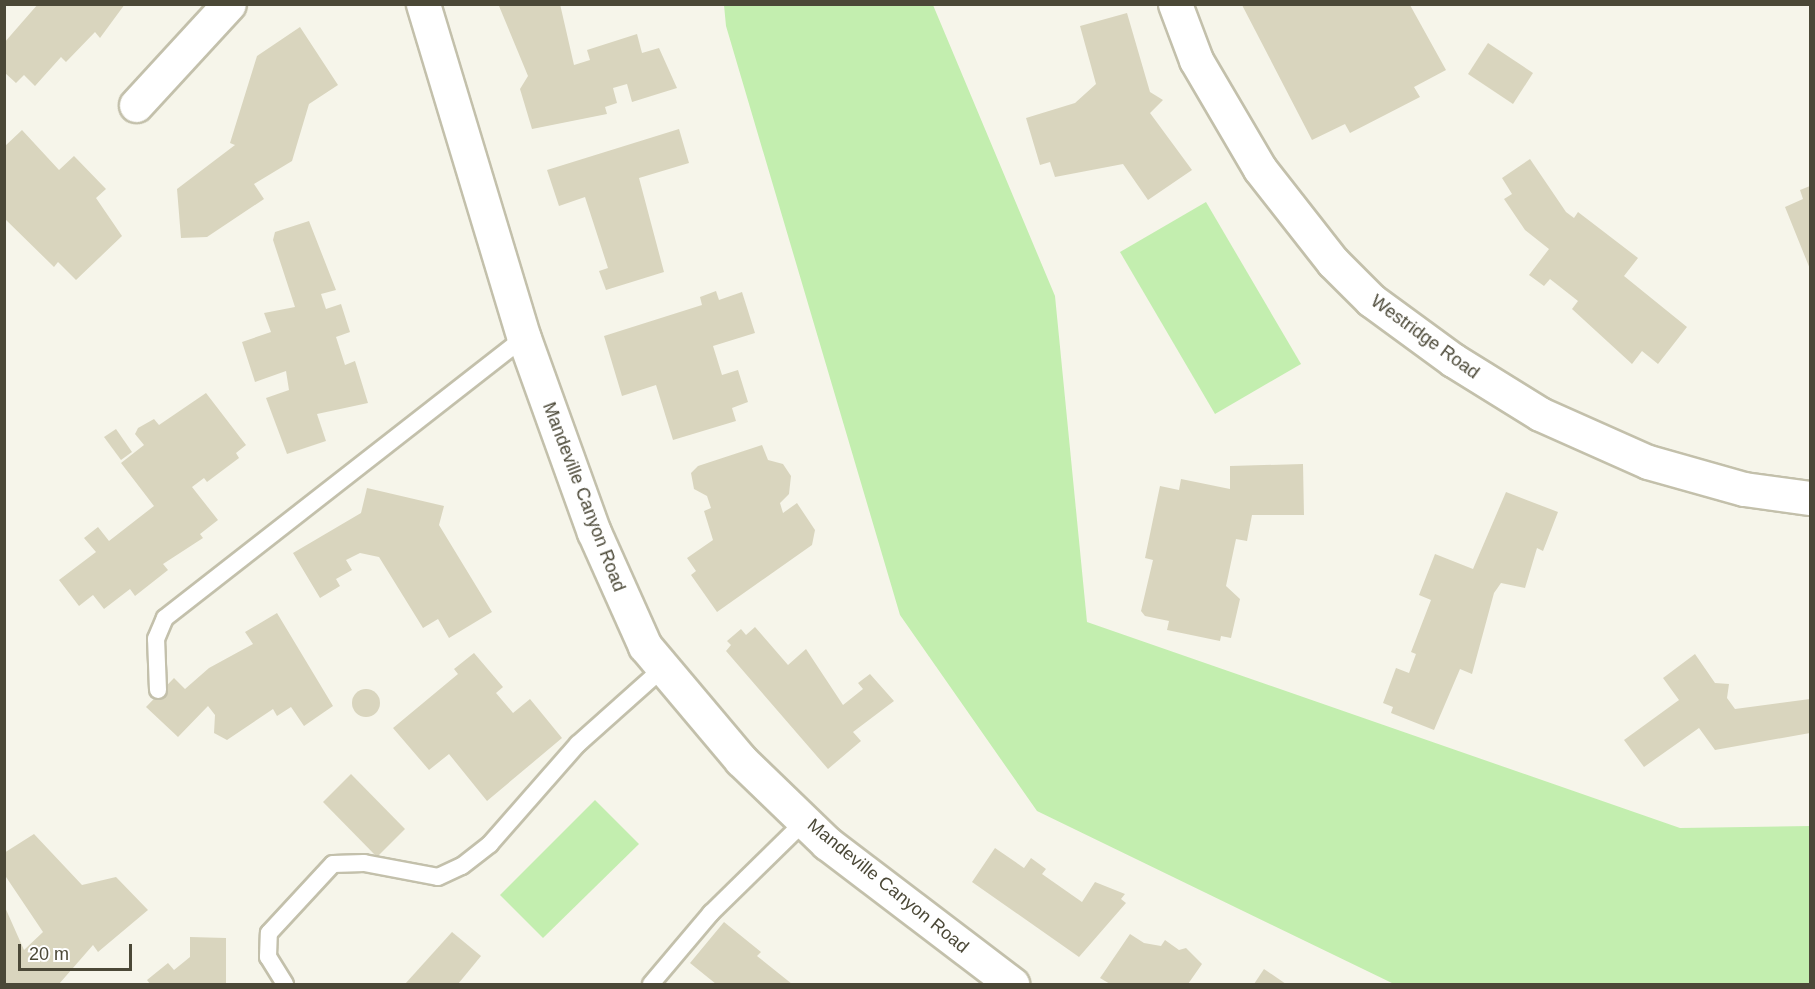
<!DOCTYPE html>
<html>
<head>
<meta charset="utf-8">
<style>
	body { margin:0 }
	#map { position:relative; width:1815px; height:989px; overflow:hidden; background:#f6f5ea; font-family:Arial,sans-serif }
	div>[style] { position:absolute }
	.green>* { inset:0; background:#c3eeaf }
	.building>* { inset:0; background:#d9d5be }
	.round { border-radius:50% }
	.roads { filter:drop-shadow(2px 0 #c3c0ab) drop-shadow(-2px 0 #c3c0ab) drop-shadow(0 2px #c3c0ab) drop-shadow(0 -2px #c3c0ab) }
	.service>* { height:16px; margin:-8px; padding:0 8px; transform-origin:8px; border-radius:8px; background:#fff }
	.minor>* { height:33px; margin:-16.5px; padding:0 16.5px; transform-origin:16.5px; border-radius:16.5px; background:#fff }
	.tertiary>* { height:33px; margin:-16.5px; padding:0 16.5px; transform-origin:16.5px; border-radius:16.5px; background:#fff }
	span { translate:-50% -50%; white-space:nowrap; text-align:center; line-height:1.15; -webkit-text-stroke:5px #fff; paint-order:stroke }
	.street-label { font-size:18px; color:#4b4837 }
	.frame { position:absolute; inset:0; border:6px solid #4b4837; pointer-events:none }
	.scale { position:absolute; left:18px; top:944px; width:114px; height:27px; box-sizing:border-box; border:3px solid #4b4837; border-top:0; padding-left:8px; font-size:18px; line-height:21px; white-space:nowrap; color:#4b4837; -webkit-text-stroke:4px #fff; paint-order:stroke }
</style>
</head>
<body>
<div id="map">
	<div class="green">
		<i style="clip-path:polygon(724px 5px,933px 5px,1055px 296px,1087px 622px,1680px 828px,1810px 826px,1810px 984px,1394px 984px,1037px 811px,900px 615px,726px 26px)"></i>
		<i style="clip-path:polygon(1206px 202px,1301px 364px,1215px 414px,1120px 252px)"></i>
		<i style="clip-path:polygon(595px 800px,639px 844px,543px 938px,500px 895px)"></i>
	</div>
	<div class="building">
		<i style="clip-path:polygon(38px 4px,125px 4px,100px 38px,95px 32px,66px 62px,61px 57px,35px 86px,24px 75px,16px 83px,4px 72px,4px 43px)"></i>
		<i style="clip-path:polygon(560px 4px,574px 65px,590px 60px,587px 50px,637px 34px,642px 53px,659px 48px,677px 88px,632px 102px,627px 84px,613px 88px,617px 103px,605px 107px,607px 114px,532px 129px,520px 89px,528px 76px,499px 6px)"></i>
		<i style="clip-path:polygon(1242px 5px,1410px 5px,1446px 70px,1414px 87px,1420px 97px,1350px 133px,1345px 124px,1312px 140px)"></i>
		<i style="clip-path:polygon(1127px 13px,1150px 92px,1163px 100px,1150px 113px,1192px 170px,1148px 200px,1123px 164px,1055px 177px,1050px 162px,1040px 165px,1026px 118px,1075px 103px,1096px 84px,1080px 26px)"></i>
		<i style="clip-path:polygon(300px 27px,338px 85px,309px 104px,292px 161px,254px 184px,264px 199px,207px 237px,181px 238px,177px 189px,235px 145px,230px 143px,257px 56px)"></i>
		<i style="clip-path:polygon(1488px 43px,1533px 73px,1513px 104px,1468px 74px)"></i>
		<i style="clip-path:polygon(679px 129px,689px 163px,639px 178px,664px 272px,606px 290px,599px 271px,608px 268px,585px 197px,559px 206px,547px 170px)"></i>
		<i style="clip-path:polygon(22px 130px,59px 170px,74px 156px,106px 189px,96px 198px,122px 236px,76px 280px,58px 262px,54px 267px,4px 218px,4px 147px)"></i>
		<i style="clip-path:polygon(1530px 159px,1566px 212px,1574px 218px,1578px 212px,1638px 258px,1624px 276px,1687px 327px,1658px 364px,1642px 351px,1632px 364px,1572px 309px,1578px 301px,1550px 279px,1544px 286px,1529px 275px,1549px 249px,1525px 230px,1504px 199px,1512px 194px,1502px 178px)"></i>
		<i style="clip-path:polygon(1810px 186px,1810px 269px,1785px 207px,1803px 199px,1800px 190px)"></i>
		<i style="clip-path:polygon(309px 221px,336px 290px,321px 294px,326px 309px,341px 304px,350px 332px,336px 337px,345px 365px,355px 361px,368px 403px,317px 414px,326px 441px,287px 454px,266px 398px,289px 390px,286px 371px,255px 382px,242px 342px,271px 332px,264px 313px,295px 307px,273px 240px,275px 232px)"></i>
		<i style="clip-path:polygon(716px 291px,719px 300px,742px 292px,755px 333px,713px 346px,722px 375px,738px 370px,748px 402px,732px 408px,736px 421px,673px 440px,656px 385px,622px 396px,604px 336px,702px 305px,700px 297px)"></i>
		<i style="clip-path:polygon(206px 393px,246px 445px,236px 453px,239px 458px,207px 482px,204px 478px,192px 487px,218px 520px,200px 534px,203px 538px,163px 564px,168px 570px,135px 596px,130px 589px,104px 609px,93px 595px,79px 606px,59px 580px,96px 552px,84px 538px,98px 527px,109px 541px,154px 506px,121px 463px,144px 445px,135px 434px,138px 428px,154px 419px,159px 425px)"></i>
		<i style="clip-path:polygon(116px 429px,132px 452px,121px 460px,104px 437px)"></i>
		<i style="clip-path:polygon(762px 445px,768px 460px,783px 464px,791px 476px,789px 494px,780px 503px,783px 513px,797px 503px,815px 530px,812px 545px,717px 612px,691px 575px,696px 571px,687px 558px,713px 540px,704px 511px,711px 508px,707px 496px,694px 489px,691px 473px,698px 466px)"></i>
		<i style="clip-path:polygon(1303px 464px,1304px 515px,1252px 515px,1247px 541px,1236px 539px,1226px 586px,1240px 599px,1231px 638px,1221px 636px,1220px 641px,1167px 630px,1169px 621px,1145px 616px,1141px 611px,1153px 560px,1145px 558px,1160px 486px,1179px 490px,1181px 479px,1230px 489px,1230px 466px)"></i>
		<i style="clip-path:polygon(367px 488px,444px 506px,439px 525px,492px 612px,449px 638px,438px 619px,423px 628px,379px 557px,360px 553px,346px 560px,352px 570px,336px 579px,340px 586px,320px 598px,293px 553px,361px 513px)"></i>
		<i style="clip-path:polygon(1506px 492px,1558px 512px,1543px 551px,1537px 548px,1525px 588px,1501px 583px,1494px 593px,1472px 674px,1460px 669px,1434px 730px,1391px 713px,1393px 707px,1383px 703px,1396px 668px,1409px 673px,1416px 654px,1411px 652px,1431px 600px,1419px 595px,1435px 554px,1473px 569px)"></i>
		<i style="clip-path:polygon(277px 613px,333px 706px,304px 726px,291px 707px,277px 716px,273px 709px,227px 740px,214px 733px,215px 715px,208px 706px,178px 737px,146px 707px,174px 678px,185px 689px,209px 668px,253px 644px,245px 632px)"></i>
		<i style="clip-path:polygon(755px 627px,788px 665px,806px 649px,843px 705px,863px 689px,858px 683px,870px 674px,894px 701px,853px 732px,861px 741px,828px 769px,726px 651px,731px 645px,727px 641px,741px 629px,746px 635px)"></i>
		<i style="clip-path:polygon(474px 653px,503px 687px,496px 693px,513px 713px,530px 699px,562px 738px,487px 801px,449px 754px,429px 770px,393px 728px,458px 674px,454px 669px)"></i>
		<i style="clip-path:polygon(1695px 654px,1715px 683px,1729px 684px,1727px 698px,1735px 709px,1810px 699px,1810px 733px,1715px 750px,1699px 728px,1644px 767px,1624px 740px,1679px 700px,1663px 678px)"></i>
		<i class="round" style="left:352px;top:689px;width:28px;height:28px"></i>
		<i style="clip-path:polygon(351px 774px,405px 829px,377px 857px,323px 802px)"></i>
		<i style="clip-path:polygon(34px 834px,82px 885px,116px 877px,148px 910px,98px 952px,93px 945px,59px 984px,6px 984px,4px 905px,24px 950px,43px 932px,4px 874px,4px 853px)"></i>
		<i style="clip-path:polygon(995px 848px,1024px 868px,1031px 858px,1046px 869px,1042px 874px,1082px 902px,1095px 882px,1125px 894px,1121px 899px,1126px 903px,1079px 957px,972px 882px)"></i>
		<i style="clip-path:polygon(724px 922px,761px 952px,757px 956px,792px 984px,716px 984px,690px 963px)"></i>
		<i style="clip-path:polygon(452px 932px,481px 956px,458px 984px,405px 984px)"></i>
		<i style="clip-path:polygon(1130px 934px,1144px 943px,1161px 946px,1165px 940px,1179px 950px,1186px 948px,1202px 964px,1188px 984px,1110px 984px,1100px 978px)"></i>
		<i style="clip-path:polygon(190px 937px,226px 938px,226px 984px,150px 984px,147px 980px,168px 963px,174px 970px,190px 957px)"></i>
		<i style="clip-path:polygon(1264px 969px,1286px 984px,1254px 984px)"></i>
	</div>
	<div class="roads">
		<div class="service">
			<i style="left:158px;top:690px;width:51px;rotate:-92.2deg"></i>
			<i style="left:156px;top:639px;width:23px;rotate:-67deg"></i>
			<i style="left:165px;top:618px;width:455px;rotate:-38deg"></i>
			<i style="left:285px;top:984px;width:32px;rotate:-122deg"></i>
			<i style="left:268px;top:957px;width:24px;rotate:-88deg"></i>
			<i style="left:269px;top:933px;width:94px;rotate:-47.2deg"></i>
			<i style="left:333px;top:864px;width:31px;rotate:-2deg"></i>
			<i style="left:364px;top:863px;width:75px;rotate:10.7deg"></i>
			<i style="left:438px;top:877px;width:26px;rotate:-25deg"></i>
			<i style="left:462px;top:866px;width:36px;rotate:-38deg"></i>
			<i style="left:490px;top:844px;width:133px;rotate:-48.7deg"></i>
			<i style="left:578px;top:744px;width:114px;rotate:-41.8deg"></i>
			<i style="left:651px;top:984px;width:93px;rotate:-49.8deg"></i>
			<i style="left:711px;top:913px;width:132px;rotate:-44.4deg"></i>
		</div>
		<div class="minor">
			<i style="left:1175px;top:4px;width:60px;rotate:69.4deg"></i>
			<i style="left:1196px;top:60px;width:126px;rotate:59.6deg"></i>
			<i style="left:1260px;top:169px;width:118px;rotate:51.9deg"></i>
			<i style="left:1333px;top:262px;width:54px;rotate:45deg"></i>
			<i style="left:1371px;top:300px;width:102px;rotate:36.2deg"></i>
			<i style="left:1453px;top:360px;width:102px;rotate:31.8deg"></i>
			<i style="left:1540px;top:414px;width:118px;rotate:24deg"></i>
			<i style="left:1648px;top:462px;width:100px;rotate:15.7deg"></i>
			<i style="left:1744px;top:489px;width:67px;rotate:7.8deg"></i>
			<i style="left:136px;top:105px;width:137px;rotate:-47.4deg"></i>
		</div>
		<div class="tertiary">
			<i style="left:423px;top:4px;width:349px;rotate:73.2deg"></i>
			<i style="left:524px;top:338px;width:206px;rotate:70.2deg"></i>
			<i style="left:594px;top:532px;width:125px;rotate:65.9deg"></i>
			<i style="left:645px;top:646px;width:149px;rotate:49.9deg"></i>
			<i style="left:741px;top:760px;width:120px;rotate:44deg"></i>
			<i style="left:827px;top:843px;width:233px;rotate:37.3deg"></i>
		</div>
	</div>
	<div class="street-label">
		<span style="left:1425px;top:337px;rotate:36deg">Westridge Road</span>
		<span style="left:584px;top:497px;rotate:69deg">Mandeville Canyon Road</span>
		<span style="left:888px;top:886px;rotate:39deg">Mandeville Canyon Road</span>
	</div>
	<div class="frame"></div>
	<div class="scale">20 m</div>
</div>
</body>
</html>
